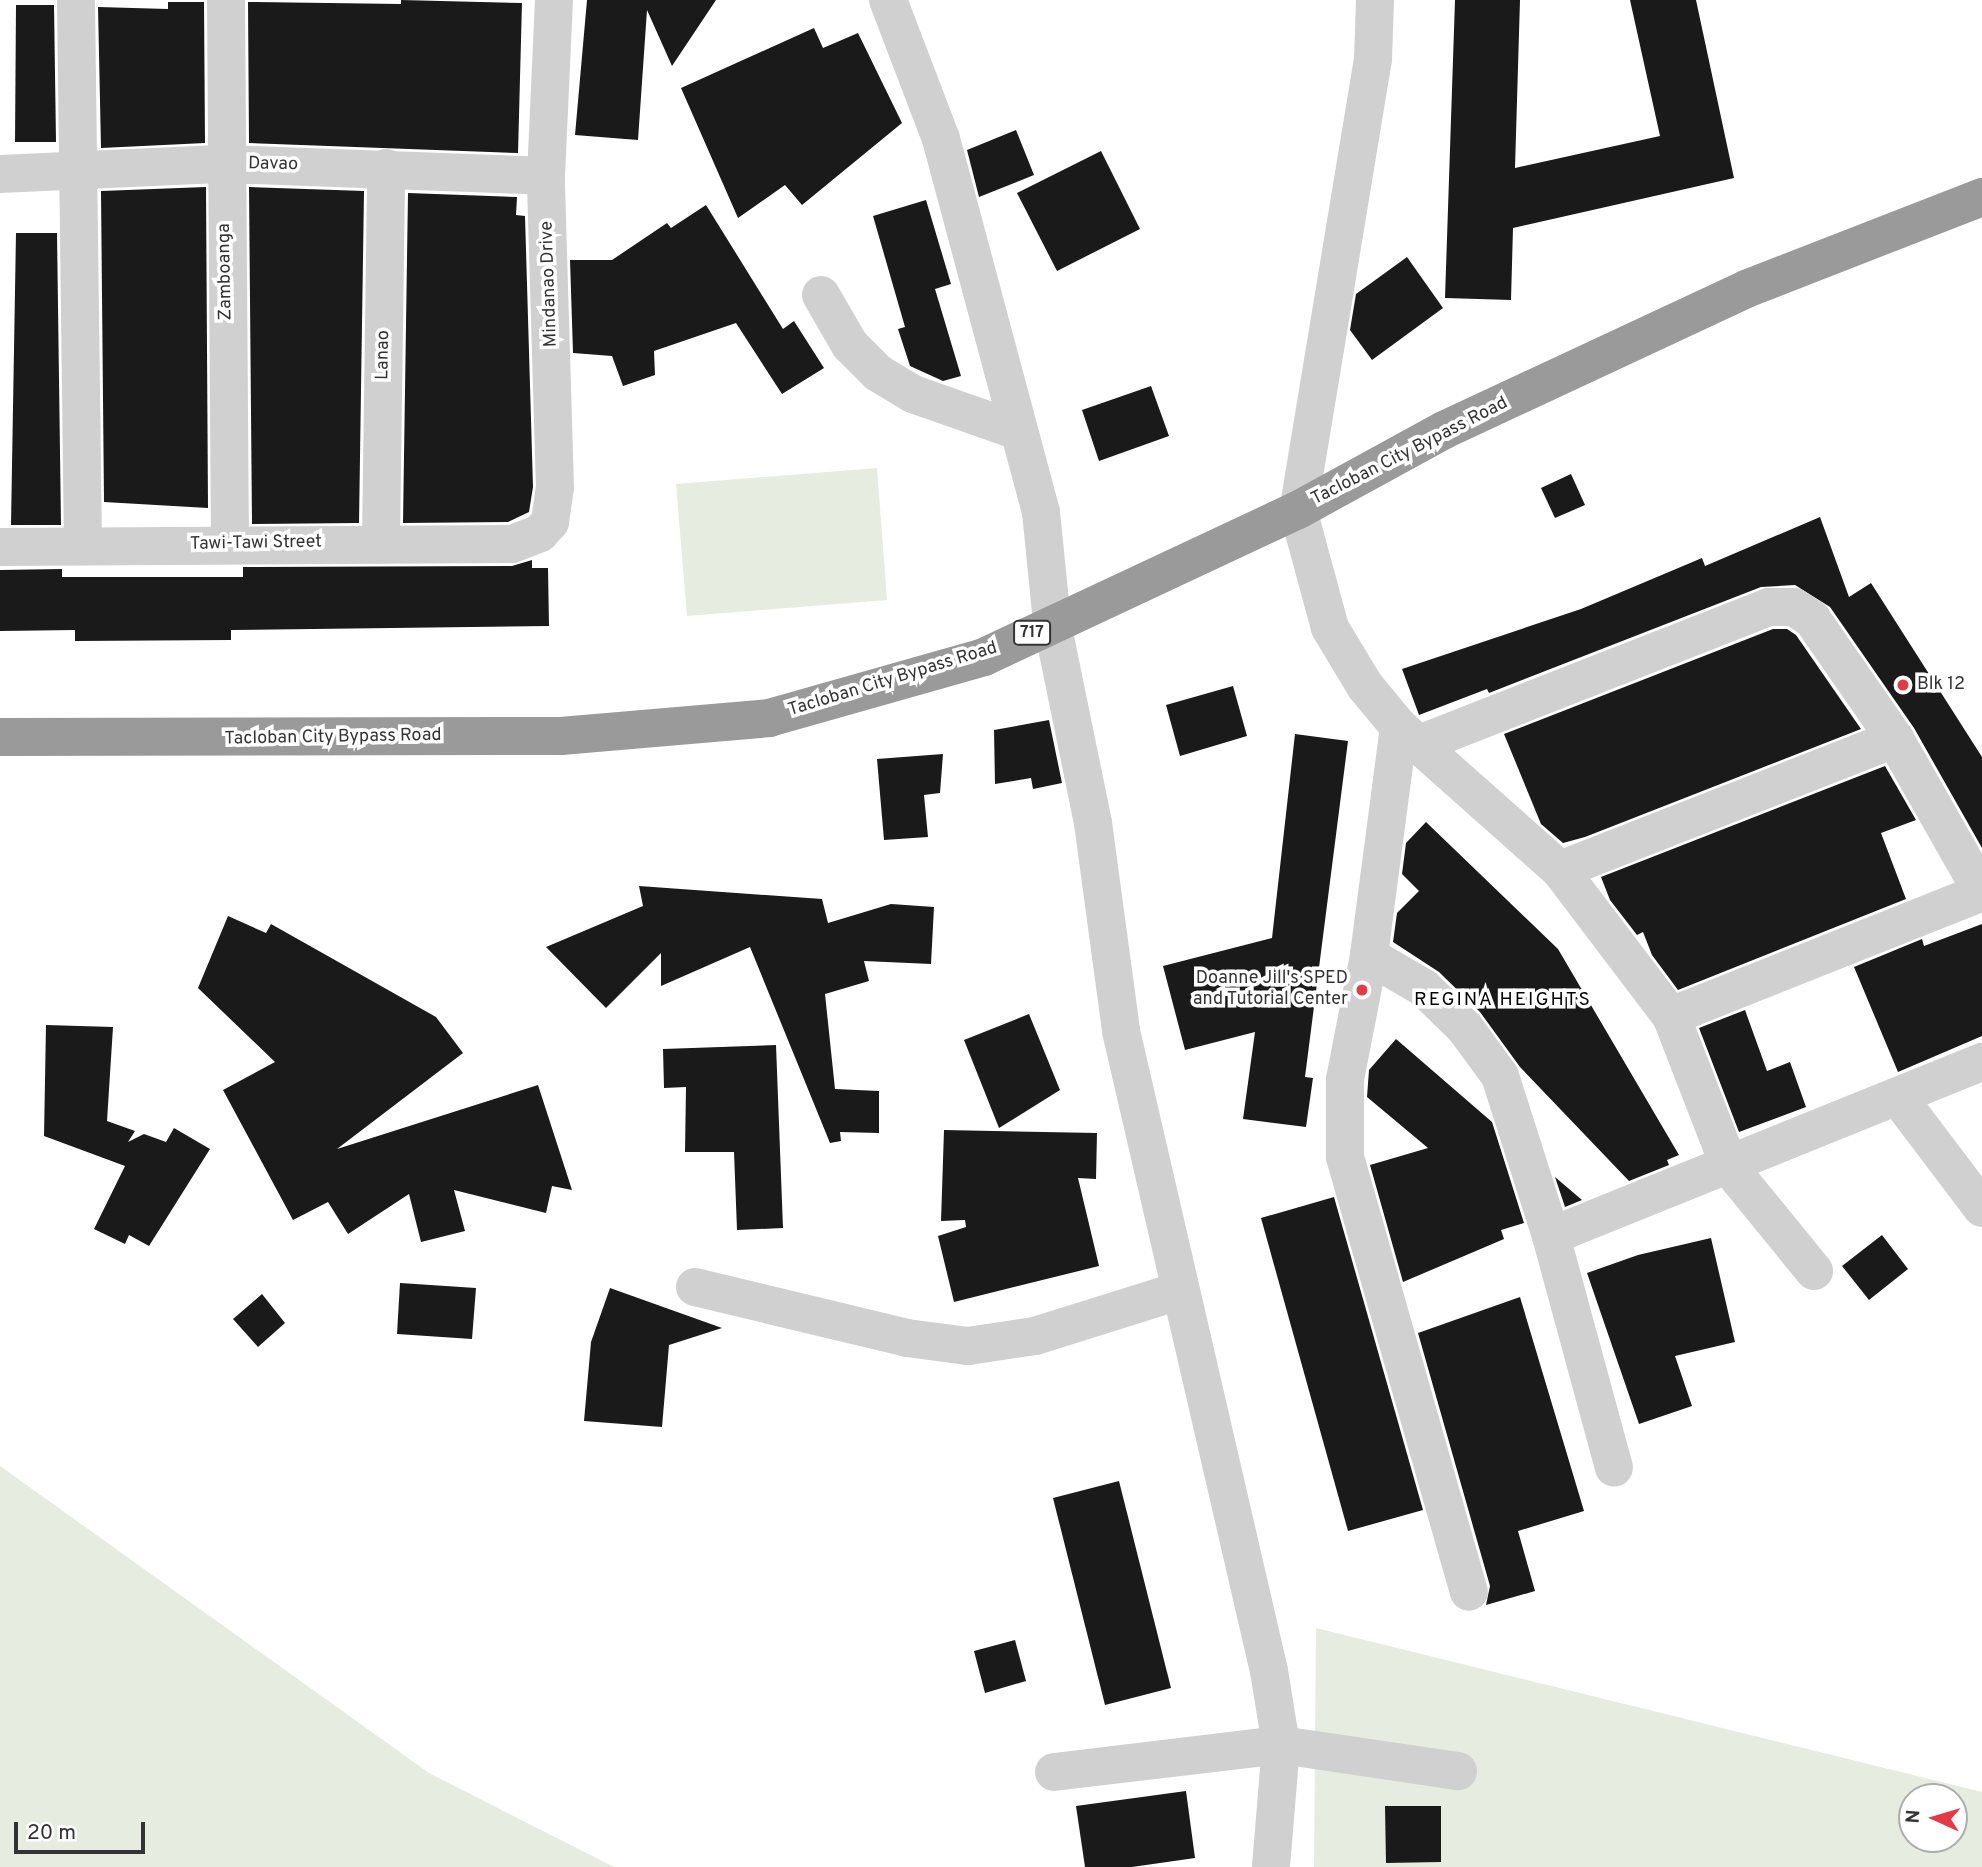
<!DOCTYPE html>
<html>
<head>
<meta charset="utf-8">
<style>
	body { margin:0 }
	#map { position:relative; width:1982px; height:1867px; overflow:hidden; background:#fff; font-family:Overpass,sans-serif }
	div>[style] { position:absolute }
	.green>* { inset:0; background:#e6ecdf }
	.building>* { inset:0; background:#1a1a1a }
	.minor>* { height:38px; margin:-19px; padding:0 19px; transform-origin:19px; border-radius:19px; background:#d0d0d0 }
	.highway>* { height:38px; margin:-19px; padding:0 19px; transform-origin:19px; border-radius:19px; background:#9a9a9a }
	.dots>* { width:19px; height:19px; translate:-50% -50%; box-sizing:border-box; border:4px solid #fff; border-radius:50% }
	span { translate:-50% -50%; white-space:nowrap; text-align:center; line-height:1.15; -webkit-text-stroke:7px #fff; paint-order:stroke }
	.shield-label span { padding:2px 5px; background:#fff; border:2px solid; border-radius:5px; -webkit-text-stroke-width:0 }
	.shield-label { font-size:16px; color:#333; font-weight:700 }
	.street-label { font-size:18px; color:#333 }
	.poi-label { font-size:18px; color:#333 }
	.left { translate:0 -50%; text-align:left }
	.right { translate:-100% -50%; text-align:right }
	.neighbourhood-label { font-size:19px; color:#000; letter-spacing:2px }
	.north { position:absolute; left:1898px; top:1783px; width:70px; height:70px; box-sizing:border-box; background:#fff; border:2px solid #adadad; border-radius:50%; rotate:274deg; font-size:19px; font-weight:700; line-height:28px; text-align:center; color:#333 }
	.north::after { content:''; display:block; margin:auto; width:24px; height:32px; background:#e63946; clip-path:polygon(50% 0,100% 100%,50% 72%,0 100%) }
	.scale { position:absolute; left:14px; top:1822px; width:131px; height:32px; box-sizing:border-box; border:4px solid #333; border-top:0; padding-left:9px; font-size:21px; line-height:24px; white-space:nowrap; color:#333; -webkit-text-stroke:5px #fff; paint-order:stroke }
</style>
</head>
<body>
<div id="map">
	<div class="green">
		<i style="clip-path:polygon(877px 468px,887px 600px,687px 616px,676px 484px)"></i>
		<i style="clip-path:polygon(0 1466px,429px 1773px,614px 1867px,0 1867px)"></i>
		<i style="clip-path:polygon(evenodd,1316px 1628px,1982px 1792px,1982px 1867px,1314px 1867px,1316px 1628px,1912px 1797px,1954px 1797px,1954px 1839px,1912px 1839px,1912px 1797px)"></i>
	</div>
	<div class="building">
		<i style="clip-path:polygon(401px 0,522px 3px,518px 153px,249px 143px,248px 2px,401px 4px)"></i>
		<i style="clip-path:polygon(587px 0,716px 0,672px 66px,647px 10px,638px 140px,575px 135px)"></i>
		<i style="clip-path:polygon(1455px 0,1520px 0,1515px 168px,1660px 136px,1630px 0,1696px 0,1734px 178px,1513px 228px,1511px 300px,1445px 298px)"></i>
		<i style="clip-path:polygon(168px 2px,204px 2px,205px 143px,101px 148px,98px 7px,168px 9px)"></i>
		<i style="clip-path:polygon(16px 5px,54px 5px,56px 142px,15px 142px)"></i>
		<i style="clip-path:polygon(814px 28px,823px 48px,858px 33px,902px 123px,802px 205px,785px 185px,738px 218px,681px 88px)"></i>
		<i style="clip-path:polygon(1016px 130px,1034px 175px,979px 197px,967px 150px)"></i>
		<i style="clip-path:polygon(1101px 151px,1140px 229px,1057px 271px,1017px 193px)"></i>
		<i style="clip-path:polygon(206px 187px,208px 508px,104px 502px,101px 191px)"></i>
		<i style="clip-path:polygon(249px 187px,364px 191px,359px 523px,252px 524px)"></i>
		<i style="clip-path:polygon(408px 193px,517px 197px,516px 215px,525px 216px,533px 487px,529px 512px,508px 522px,403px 523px)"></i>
		<i style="clip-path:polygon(926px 200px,951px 284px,935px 289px,961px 376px,943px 381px,910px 366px,898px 329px,905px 327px,873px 216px)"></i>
		<i style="clip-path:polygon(706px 205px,783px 329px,794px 321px,824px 368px,782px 394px,736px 323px,654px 351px,655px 375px,623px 386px,612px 356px,573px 353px,570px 260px,612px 260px,667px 223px,671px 228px)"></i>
		<i style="clip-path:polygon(16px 233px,57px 233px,61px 525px,11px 525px)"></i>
		<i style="clip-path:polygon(1407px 257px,1443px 308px,1372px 360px,1350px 330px,1356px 294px)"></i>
		<i style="clip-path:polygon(1151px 386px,1169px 436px,1099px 461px,1082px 410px)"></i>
		<i style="clip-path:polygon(1571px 474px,1585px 505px,1555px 518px,1541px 488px)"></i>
		<i style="clip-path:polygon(1820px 517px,1849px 597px,1871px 583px,1982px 757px,1982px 848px,1914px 728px,1830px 607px,1795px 585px,1761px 587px,1489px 693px,1487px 689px,1419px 715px,1402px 669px,1581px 609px,1702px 558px,1705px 566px)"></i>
		<i style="clip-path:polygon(532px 560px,532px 568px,548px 568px,549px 626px,231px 630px,231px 640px,75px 641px,75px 630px,0 631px,0 570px,62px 569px,62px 577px,243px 577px,243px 567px,512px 566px)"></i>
		<i style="clip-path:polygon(1773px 629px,1787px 629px,1796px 635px,1861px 729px,1585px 837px,1563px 843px,1541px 824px,1504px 734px)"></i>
		<i style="clip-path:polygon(1233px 686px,1247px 736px,1180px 756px,1166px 705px)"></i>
		<i style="clip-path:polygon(1049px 720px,1062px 783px,1033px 789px,1031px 778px,995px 784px,994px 730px)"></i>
		<i style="clip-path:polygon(1295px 734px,1348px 741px,1305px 1077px,1313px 1078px,1306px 1127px,1243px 1119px,1255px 1032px,1185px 1050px,1163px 966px,1272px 938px)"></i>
		<i style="clip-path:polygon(943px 754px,940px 793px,924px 795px,928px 837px,884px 840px,877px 759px)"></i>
		<i style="clip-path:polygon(1885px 766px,1916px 820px,1881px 833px,1906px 899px,1678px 990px,1652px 955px,1643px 932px,1637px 935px,1610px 900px,1601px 877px)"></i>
		<i style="clip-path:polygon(1426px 822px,1558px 949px,1679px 1155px,1667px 1160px,1669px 1165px,1629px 1181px,1520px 1067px,1480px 1012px,1439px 972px,1393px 942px,1397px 913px,1419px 891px,1402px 874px,1406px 843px)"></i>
		<i style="clip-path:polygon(639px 886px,822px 899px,828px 923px,891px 904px,934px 907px,931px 964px,864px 961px,869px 981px,825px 994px,835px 1089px,879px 1091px,879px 1133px,840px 1132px,841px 1141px,830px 1143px,750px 947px,661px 986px,661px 953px,606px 1008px,546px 947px,643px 906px)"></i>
		<i style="clip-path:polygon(228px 916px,266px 933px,271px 924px,436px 1017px,463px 1053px,337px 1149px,538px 1085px,572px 1190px,552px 1186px,546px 1213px,454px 1190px,465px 1231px,421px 1242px,409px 1194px,348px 1234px,328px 1202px,293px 1220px,223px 1090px,275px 1062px,198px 988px)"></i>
		<i style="clip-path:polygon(1982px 924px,1982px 1036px,1898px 1072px,1854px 967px,1922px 939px,1924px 946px)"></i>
		<i style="clip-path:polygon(1745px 1010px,1767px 1071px,1790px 1062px,1806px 1107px,1739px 1132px,1699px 1028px)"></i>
		<i style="clip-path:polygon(1029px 1014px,1060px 1090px,999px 1128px,964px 1040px)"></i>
		<i style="clip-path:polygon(46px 1025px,113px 1027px,107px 1121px,135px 1131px,128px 1142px,144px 1134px,166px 1142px,174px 1128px,210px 1149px,149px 1246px,129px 1235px,125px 1244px,94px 1229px,125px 1166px,44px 1136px)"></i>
		<i style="clip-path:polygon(1396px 1039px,1492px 1122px,1524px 1223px,1501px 1230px,1504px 1239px,1403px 1282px,1370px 1165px,1428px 1148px,1367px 1097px,1369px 1070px)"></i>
		<i style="clip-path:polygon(776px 1045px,783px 1228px,737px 1230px,734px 1152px,685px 1152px,686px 1087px,664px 1088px,663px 1049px)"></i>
		<i style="clip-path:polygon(944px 1130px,1097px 1133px,1096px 1179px,1078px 1178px,1099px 1266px,954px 1302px,938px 1236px,966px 1227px,965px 1220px,941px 1221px)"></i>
		<i style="clip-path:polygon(1555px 1177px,1582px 1200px,1565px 1207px)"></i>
		<i style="clip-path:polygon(1334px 1197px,1423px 1510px,1348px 1531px,1261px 1218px)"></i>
		<i style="clip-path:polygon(1882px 1235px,1908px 1269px,1869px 1300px,1842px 1266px)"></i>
		<i style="clip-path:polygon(1711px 1238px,1735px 1342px,1675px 1356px,1692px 1406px,1639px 1424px,1587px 1273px,1638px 1255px)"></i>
		<i style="clip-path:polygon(400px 1283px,476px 1288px,472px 1339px,397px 1334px)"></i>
		<i style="clip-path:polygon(610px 1288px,722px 1328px,669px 1345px,662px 1427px,584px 1421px,591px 1342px)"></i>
		<i style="clip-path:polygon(262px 1294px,285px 1323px,258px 1347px,233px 1319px)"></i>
		<i style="clip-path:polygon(1520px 1297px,1584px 1511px,1518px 1531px,1535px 1591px,1486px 1605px,1490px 1586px,1418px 1333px)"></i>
		<i style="clip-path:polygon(1119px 1481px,1171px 1688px,1105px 1705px,1053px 1498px)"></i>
		<i style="clip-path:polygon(1015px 1640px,1026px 1681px,985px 1693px,974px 1651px)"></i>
		<i style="clip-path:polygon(1186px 1791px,1195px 1858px,1132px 1867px,1085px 1867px,1076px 1806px)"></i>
		<i style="clip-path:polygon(1385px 1806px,1441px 1806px,1441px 1862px,1386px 1863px)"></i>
	</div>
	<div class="minor">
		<i style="left:76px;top:0;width:546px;rotate:89.27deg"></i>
		<i style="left:226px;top:0;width:545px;rotate:89.58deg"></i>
		<i style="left:888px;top:0;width:149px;rotate:69.1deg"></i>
		<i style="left:941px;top:139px;width:386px;rotate:75deg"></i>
		<i style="left:1041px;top:512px;width:112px;rotate:84.3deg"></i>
		<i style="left:1052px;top:623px;width:204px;rotate:78.4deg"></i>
		<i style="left:1093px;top:823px;width:210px;rotate:82.3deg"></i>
		<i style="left:1121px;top:1031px;width:657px;rotate:76.98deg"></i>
		<i style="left:1269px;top:1671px;width:75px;rotate:80.8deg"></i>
		<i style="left:1281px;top:1745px;width:122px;rotate:94.7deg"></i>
		<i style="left:1375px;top:0;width:59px;rotate:91.9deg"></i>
		<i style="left:1373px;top:59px;width:457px;rotate:99.4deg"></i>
		<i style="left:1298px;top:510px;width:122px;rotate:74.8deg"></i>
		<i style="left:1330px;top:628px;width:68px;rotate:58.9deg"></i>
		<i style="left:1365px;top:686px;width:53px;rotate:50.3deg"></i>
		<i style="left:1399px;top:727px;width:215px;rotate:41.6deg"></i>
		<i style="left:1560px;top:870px;width:183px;rotate:52.8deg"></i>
		<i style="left:1671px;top:1016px;width:163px;rotate:68.8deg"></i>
		<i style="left:1730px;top:1168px;width:133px;rotate:50.8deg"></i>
		<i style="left:0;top:174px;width:224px;rotate:-2.6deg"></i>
		<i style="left:224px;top:164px;width:322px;rotate:2.1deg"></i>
		<i style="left:821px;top:295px;width:58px;rotate:59.9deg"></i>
		<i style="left:850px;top:345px;width:40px;rotate:45deg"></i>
		<i style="left:878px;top:373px;width:41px;rotate:31deg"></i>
		<i style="left:913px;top:394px;width:111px;rotate:19.4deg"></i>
		<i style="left:381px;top:542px;width:374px;rotate:-89.2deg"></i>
		<i style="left:0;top:547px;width:512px;rotate:-0.34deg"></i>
		<i style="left:512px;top:544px;width:30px;rotate:-21deg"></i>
		<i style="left:540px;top:533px;width:15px;rotate:-48deg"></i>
		<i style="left:550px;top:522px;width:34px;rotate:-82deg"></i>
		<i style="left:555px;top:488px;width:312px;rotate:-91.7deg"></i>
		<i style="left:546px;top:176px;width:176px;rotate:-87.4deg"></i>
		<i style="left:1399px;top:727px;width:231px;rotate:97.5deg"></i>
		<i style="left:1369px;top:956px;width:126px;rotate:101deg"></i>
		<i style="left:1345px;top:1080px;width:77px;rotate:90deg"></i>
		<i style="left:1345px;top:1157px;width:452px;rotate:74.1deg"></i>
		<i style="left:1422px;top:743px;width:373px;rotate:-21.4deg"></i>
		<i style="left:1769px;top:607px;width:25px"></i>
		<i style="left:1794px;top:607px;width:22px;rotate:34deg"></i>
		<i style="left:1812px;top:619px;width:146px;rotate:55.3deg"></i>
		<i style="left:1895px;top:739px;width:176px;rotate:60.4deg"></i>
		<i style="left:1560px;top:870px;width:360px;rotate:-21.4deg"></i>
		<i style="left:1369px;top:956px;width:64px;rotate:30.2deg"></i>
		<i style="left:1424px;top:988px;width:57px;rotate:44.3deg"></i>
		<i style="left:1465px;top:1028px;width:59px;rotate:53.9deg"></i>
		<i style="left:1500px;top:1076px;width:168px;rotate:72.3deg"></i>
		<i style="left:1551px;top:1236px;width:240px;rotate:74.8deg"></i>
		<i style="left:1671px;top:1016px;width:335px;rotate:-21.7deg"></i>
		<i style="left:1898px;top:1097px;width:139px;rotate:52.9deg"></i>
		<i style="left:1551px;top:1236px;width:465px;rotate:-22deg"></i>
		<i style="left:695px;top:1287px;width:218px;rotate:13.5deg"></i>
		<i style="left:907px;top:1338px;width:62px;rotate:7.5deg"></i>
		<i style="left:968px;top:1346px;width:68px;rotate:-8.5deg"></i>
		<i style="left:1035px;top:1336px;width:151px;rotate:-17.4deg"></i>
		<i style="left:1054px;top:1772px;width:229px;rotate:-6.8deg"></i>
		<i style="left:1281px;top:1745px;width:179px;rotate:8.4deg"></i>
	</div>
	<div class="highway">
		<i style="left:0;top:737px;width:561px;rotate:-0.1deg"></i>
		<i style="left:561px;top:736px;width:209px;rotate:-4.9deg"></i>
		<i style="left:769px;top:718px;width:223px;rotate:-15.8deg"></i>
		<i style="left:984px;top:657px;width:347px;rotate:-25.1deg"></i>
		<i style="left:1298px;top:510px;width:166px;rotate:-28.7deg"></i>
		<i style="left:1444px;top:430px;width:333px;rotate:-25deg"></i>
		<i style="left:1746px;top:289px;width:253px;rotate:-21.3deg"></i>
	</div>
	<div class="dots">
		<i style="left:1903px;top:685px;background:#e63946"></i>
		<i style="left:1362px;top:990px;background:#e63946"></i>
	</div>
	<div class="shield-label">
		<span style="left:1032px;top:633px">717</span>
	</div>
	<div class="street-label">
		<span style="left:273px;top:165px;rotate:1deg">Davao</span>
		<span style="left:226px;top:272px;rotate:-91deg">Zamboanga</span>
		<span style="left:550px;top:284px;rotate:-92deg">Mindanao Drive</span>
		<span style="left:384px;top:355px;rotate:-89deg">Lanao</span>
		<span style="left:1410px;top:452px;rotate:-27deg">Tacloban City Bypass Road</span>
		<span style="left:256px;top:544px;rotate:-1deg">Tawi-Tawi Street</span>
		<span style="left:893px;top:680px;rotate:-17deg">Tacloban City Bypass Road</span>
		<span style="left:333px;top:738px;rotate:-1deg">Tacloban City Bypass Road</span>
	</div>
	<div class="poi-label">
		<span class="left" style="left:1917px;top:685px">Blk 12</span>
		<span class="right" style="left:1348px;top:990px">Doanne Jill's SPED<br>and Tutorial Center</span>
	</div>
	<div class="neighbourhood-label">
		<span style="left:1503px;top:1001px">REGINA HEIGHTS</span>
	</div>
	<div class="north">N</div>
	<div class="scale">20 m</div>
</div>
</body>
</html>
